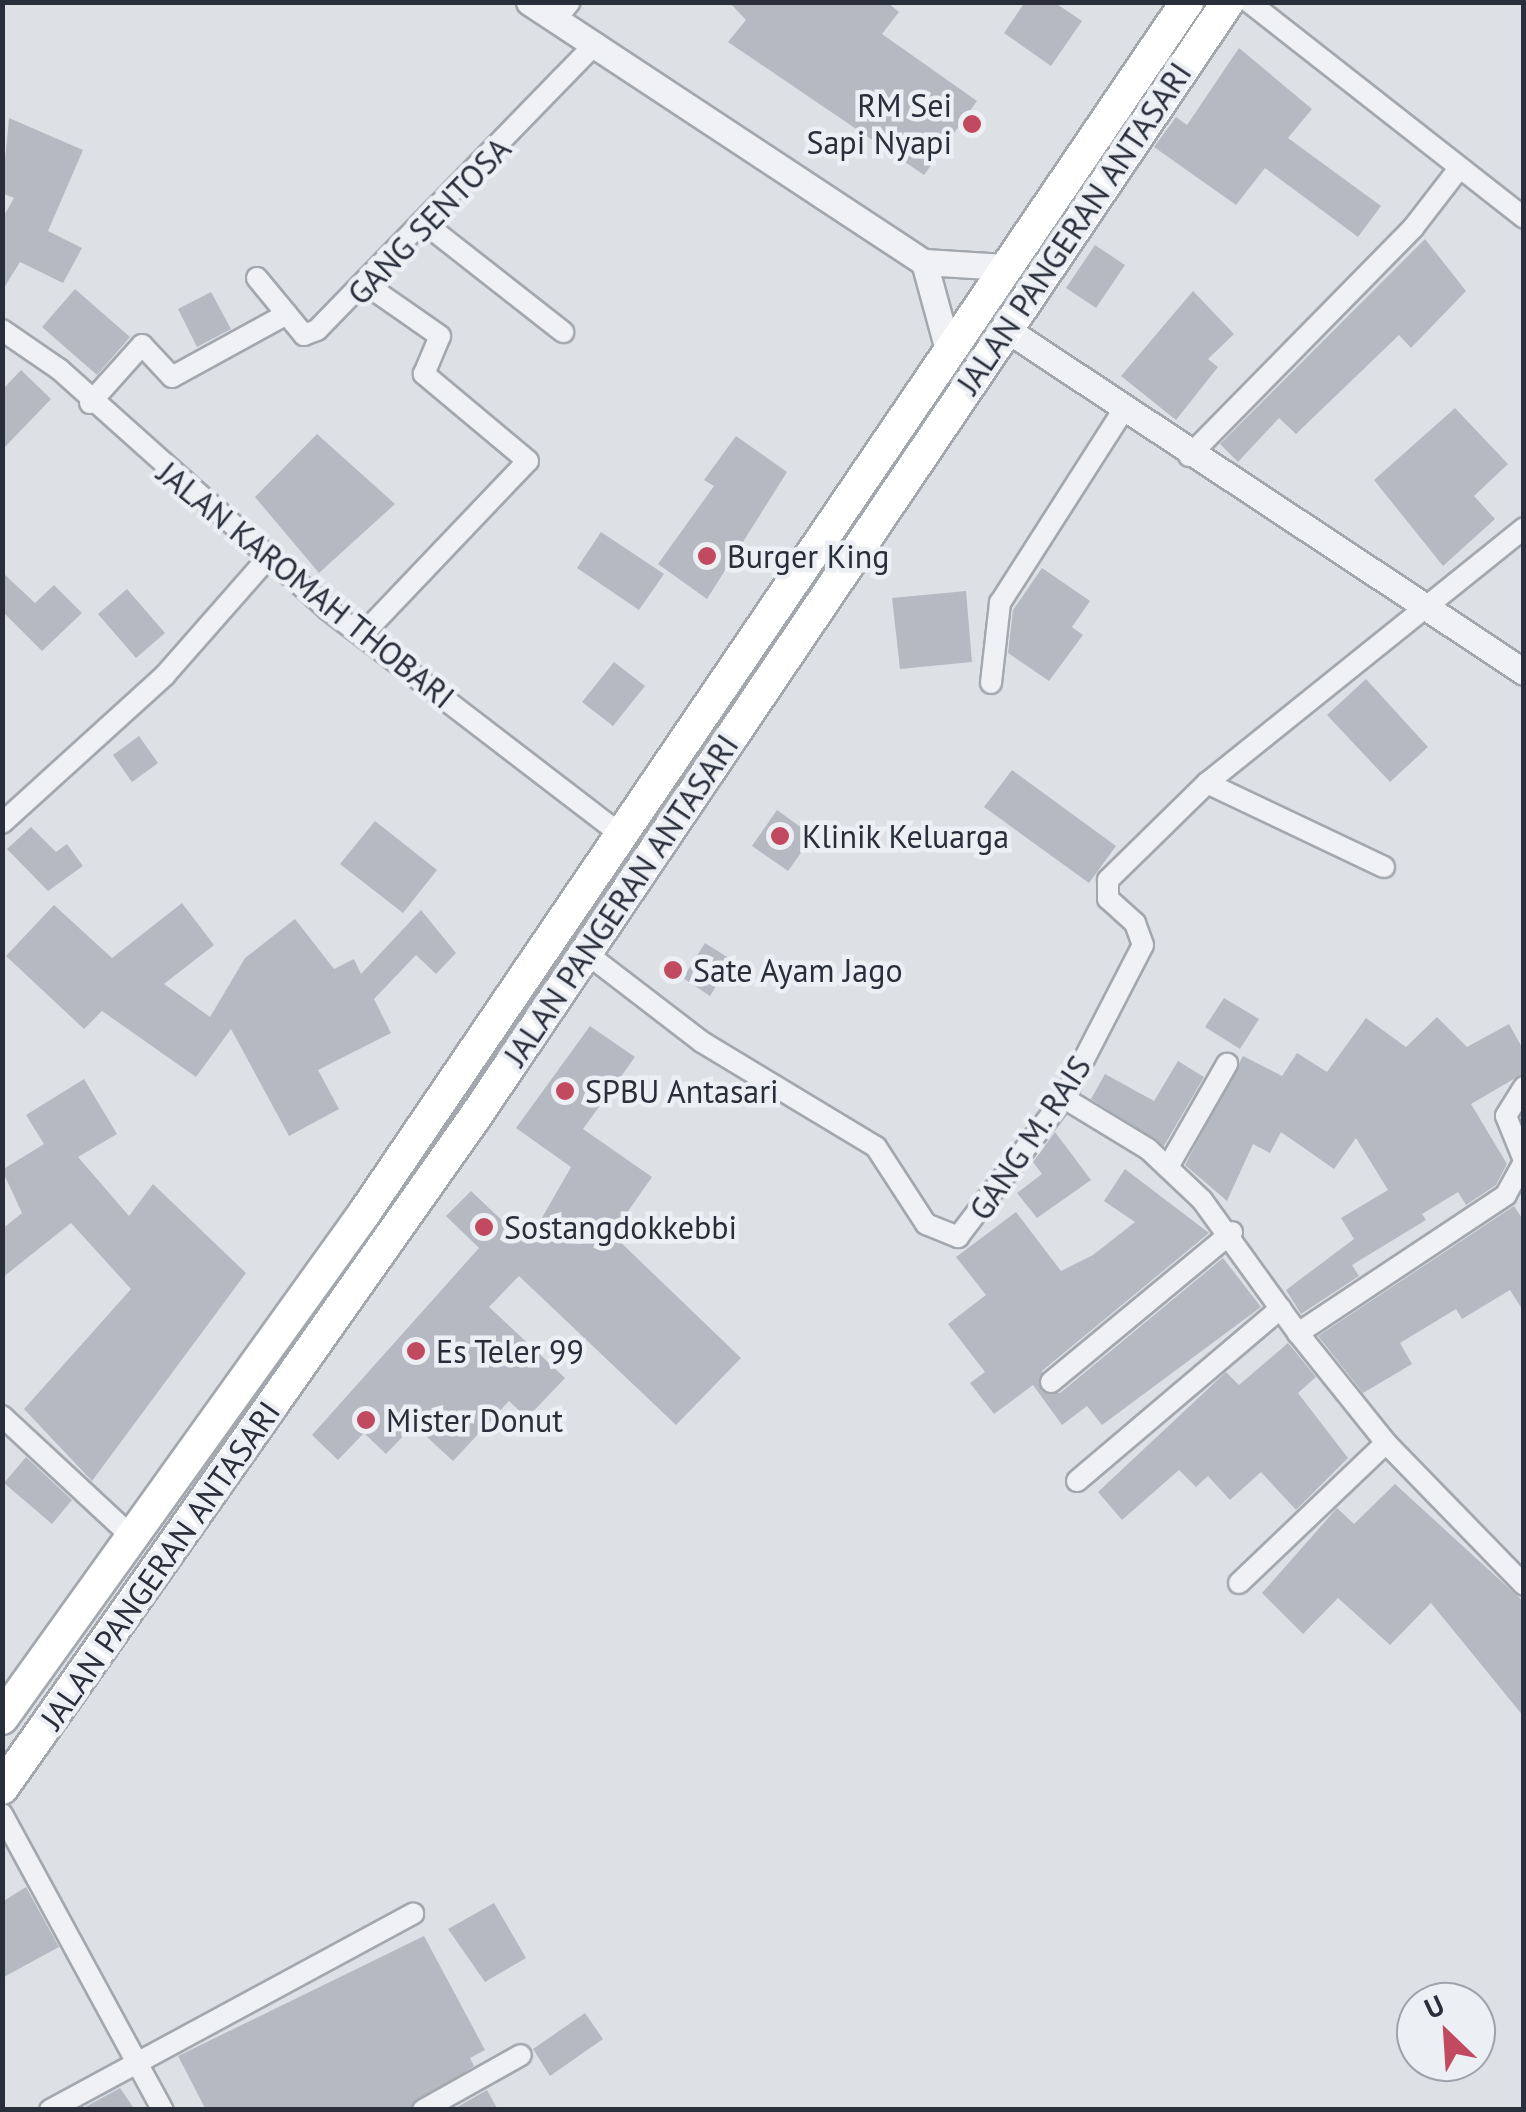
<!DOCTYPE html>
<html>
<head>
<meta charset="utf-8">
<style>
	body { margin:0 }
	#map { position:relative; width:1526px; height:2112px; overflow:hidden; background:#dde1e6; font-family:"PT Sans",sans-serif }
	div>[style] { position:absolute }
	.building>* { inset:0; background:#b5bac2 }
	.roads { filter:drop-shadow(2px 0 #a3a8af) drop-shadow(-2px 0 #a3a8af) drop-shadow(0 2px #a3a8af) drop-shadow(0 -2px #a3a8af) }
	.minor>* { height:20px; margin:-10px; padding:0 10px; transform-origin:10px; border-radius:10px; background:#eff1f4 }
	.tertiary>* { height:25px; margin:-12.5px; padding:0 12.5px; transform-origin:12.5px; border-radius:12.5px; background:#eff1f4 }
	.primary>* { height:32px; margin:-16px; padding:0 16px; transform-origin:16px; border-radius:16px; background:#fff }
	.dots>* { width:28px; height:28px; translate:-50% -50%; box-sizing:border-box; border:5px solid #eceff4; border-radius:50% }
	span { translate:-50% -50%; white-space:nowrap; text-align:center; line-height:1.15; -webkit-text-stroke:9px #eceff4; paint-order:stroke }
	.poi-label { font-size:32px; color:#282f3b }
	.right { translate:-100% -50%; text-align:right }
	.left { translate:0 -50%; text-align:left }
	.street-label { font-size:32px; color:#282f3b }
	.frame { position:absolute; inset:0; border:5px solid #282f3b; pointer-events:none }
	.north { position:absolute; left:1396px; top:1982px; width:100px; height:100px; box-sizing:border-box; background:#eceff4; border:2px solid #9ea2aa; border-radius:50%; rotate:335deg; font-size:28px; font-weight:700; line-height:40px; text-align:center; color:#282f3b }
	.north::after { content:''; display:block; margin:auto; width:35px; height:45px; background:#c24a60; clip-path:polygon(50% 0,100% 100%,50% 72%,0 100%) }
</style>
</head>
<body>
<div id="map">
	<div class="building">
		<i style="clip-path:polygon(729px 2px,887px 2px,899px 12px,882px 34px,977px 101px,924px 175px,728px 42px,746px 20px)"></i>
		<i style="clip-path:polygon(1025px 2px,1054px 2px,1082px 21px,1051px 66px,1004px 33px)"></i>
		<i style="clip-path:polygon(1239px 48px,1312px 109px,1288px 138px,1381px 206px,1358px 237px,1265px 168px,1236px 205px,1154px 147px,1176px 117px,1187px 125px)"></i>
		<i style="clip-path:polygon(9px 118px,83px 150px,48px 231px,82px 248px,63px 283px,20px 262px,2px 291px,2px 219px,14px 198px,2px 193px)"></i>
		<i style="clip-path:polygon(1425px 239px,1466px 291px,1411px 348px,1399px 335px,1296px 434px,1279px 418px,1238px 462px,1220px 444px)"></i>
		<i style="clip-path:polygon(1095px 245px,1125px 265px,1096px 308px,1066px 288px)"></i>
		<i style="clip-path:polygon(75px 289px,130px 337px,97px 375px,42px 327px)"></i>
		<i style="clip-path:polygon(1193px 291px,1234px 334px,1208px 359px,1218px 367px,1176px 420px,1121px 376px)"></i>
		<i style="clip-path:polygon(211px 292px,231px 329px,197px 347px,178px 309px)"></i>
		<i style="clip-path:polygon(21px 370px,51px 399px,2px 450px,2px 390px)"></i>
		<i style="clip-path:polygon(1455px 408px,1508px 464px,1474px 496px,1495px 519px,1443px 566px,1374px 480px)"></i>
		<i style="clip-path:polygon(317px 434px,395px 504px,319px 573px,255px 497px)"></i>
		<i style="clip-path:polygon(736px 436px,787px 472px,707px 599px,658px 564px,714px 486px,704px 480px)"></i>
		<i style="clip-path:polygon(601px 532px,664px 574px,639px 610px,577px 568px)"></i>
		<i style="clip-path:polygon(1042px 568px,1090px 601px,1072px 627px,1083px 635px,1049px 681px,1008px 653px,1013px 610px)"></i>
		<i style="clip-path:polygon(2px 572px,35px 603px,54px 585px,82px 613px,42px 651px,2px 611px)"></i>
		<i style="clip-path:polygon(127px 589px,165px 633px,136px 658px,98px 614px)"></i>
		<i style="clip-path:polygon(966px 591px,972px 662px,900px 669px,892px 598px)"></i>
		<i style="clip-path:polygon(614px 662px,645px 686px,613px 726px,582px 702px)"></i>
		<i style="clip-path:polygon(1366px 679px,1428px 747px,1390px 782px,1327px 715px)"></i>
		<i style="clip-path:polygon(139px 736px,158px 763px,132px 782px,113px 755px)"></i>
		<i style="clip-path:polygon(1012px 770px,1116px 846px,1089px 883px,984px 807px)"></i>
		<i style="clip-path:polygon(777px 810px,813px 836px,788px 871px,752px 846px)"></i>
		<i style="clip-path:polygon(375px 821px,437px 870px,403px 913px,340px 864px)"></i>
		<i style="clip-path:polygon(31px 827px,56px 852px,67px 844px,83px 866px,48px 891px,7px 849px)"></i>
		<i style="clip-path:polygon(182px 903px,214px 945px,164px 984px,210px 1017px,245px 958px,295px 919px,334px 969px,354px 959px,361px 974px,421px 910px,456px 953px,436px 974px,416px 955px,374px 999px,391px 1033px,318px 1070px,339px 1109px,289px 1136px,231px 1029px,196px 1077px,102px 1011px,84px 1029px,6px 956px,54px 905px,112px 958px)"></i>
		<i style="clip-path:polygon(705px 943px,732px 960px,710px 996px,683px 978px)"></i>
		<i style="clip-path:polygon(1224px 998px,1259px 1019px,1240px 1049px,1205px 1027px)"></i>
		<i style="clip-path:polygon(1437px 1017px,1467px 1047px,1509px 1024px,1524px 1051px,1524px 1073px,1471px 1104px,1507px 1164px,1496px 1185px,1466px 1205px,1458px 1192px,1422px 1214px,1426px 1220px,1352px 1265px,1359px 1276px,1301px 1314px,1286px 1290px,1354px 1239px,1341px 1218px,1388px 1190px,1356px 1138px,1334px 1169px,1281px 1132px,1270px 1153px,1253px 1144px,1227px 1201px,1185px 1165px,1243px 1056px,1282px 1076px,1297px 1053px,1327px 1072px,1366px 1018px,1406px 1047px)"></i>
		<i style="clip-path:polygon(590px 1026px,635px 1057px,583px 1129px,652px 1177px,612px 1234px,741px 1358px,676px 1425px,519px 1276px,489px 1307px,565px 1378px,527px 1418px,509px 1401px,453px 1461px,414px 1425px,386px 1454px,364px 1433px,338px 1460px,312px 1435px,479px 1248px,446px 1216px,471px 1191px,527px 1244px,571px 1167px,516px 1128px)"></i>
		<i style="clip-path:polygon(1178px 1061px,1204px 1077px,1164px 1146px,1091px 1099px,1105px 1074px,1154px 1101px)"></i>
		<i style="clip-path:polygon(84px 1079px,117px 1134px,78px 1157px,129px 1216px,153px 1184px,246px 1273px,92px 1481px,24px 1409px,131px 1289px,71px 1223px,2px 1278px,2px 1229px,22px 1213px,2px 1170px,44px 1144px,26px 1115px)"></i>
		<i style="clip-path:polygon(1055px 1132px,1091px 1180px,1037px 1218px,1017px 1193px,1042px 1174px,1033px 1162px)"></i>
		<i style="clip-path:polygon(1125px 1169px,1209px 1233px,1042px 1371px,1041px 1391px,1060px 1393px,1223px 1258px,1261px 1307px,1102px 1425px,1087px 1406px,1062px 1425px,1033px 1385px,994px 1414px,970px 1383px,985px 1372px,948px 1324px,986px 1295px,956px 1257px,1016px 1212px,1061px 1271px,1093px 1255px,1135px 1222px,1104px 1201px)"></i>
		<i style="clip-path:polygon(1514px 1206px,1524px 1221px,1524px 1312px,1510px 1290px,1462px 1319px,1456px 1309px,1400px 1343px,1412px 1364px,1363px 1393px,1318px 1336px)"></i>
		<i style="clip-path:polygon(1288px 1343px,1316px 1377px,1298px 1393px,1348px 1458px,1296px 1510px,1261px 1472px,1230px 1500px,1208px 1476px,1196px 1487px,1179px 1470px,1122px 1520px,1098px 1492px,1226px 1372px,1239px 1385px)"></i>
		<i style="clip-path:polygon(26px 1457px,72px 1500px,52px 1524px,4px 1483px)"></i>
		<i style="clip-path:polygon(1395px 1484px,1524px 1602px,1524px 1717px,1431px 1603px,1390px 1645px,1338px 1598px,1303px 1634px,1262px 1593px,1337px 1508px,1354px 1524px)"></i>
		<i style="clip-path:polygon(26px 1887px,59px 1947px,2px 1978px,2px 1902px)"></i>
		<i style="clip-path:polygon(494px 1903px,526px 1958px,485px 1982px,448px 1929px)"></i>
		<i style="clip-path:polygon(424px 1936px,485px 2050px,470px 2058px,474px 2066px,409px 2110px,206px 2110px,178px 2056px)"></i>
		<i style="clip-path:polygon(585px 2013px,603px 2039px,550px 2076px,533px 2049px)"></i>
		<i style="clip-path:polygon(120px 2088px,135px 2110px,81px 2110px,87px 2106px)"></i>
		<i style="clip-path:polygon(487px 2090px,498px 2110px,452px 2110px)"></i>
	</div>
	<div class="roads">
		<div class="minor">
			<i style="left:1249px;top:2px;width:350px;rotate:38.1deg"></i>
			<i style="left:556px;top:19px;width:22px;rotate:-51deg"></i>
			<i style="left:428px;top:226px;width:172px;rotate:38.1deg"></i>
			<i style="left:257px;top:278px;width:74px;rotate:50.5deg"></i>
			<i style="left:304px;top:335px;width:14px;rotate:-21deg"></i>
			<i style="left:317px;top:330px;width:400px;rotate:-45.8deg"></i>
			<i style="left:2px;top:330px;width:69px;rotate:34.4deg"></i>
			<i style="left:59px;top:369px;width:360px;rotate:41.8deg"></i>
			<i style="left:327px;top:609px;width:367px;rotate:37.5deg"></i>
			<i style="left:90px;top:403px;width:78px;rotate:-48.1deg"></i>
			<i style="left:142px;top:345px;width:44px;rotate:46.8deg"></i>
			<i style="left:172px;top:377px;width:131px;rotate:-28.7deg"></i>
			<i style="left:1189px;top:456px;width:320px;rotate:-45.5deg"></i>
			<i style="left:1413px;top:228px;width:72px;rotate:-52.3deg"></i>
			<i style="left:363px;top:634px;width:239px;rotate:-46.4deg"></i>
			<i style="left:528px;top:461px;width:136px;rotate:-140.1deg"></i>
			<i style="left:424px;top:374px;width:41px;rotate:-67.2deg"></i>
			<i style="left:440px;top:336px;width:88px;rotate:-145.2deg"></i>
			<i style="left:991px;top:683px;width:81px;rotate:-83.6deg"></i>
			<i style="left:1000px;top:603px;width:228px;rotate:-57.4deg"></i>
			<i style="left:1207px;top:783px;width:196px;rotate:25.4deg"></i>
			<i style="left:2px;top:823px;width:220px;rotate:-42.2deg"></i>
			<i style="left:165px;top:675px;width:154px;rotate:-48.7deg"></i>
			<i style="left:586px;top:953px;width:146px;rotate:37.5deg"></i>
			<i style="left:702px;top:1042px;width:203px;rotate:31.1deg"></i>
			<i style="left:876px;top:1147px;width:92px;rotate:57deg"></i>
			<i style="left:926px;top:1224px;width:35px;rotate:22deg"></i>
			<i style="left:958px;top:1237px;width:175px;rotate:-52.7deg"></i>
			<i style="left:1064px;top:1098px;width:172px;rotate:-62.7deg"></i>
			<i style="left:1143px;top:945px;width:23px;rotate:-110deg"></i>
			<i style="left:1135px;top:923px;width:36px;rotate:-138deg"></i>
			<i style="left:1108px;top:899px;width:19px;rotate:-90deg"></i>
			<i style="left:1108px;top:880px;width:139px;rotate:-44.4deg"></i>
			<i style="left:1207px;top:783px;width:407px;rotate:-38.8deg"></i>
			<i style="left:1524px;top:1087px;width:34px;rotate:122deg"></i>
			<i style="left:1506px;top:1116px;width:48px;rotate:67.8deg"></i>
			<i style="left:1064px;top:1098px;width:98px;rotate:31.3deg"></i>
			<i style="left:1148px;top:1149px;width:74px;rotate:43.4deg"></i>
			<i style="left:1202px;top:1200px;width:164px;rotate:54.2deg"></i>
			<i style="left:1524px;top:1162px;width:38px;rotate:119deg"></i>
			<i style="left:1506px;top:1195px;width:250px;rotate:146.4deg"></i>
			<i style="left:1298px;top:1333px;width:141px;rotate:51.3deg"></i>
			<i style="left:1386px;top:1443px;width:198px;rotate:45.8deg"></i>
			<i style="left:1168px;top:1167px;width:119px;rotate:-60.2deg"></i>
			<i style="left:1051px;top:1382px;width:235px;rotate:-39.6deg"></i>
			<i style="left:2px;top:1416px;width:175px;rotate:42.9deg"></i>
			<i style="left:1077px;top:1481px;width:267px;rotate:-40.3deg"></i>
			<i style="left:1239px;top:1583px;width:203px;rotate:-43.6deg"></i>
			<i style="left:2px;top:1814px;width:337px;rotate:61.5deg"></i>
			<i style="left:50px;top:2110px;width:413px;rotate:-28.4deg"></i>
			<i style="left:423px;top:2110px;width:112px;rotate:-29.3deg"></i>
		</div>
		<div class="tertiary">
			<i style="left:529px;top:2px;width:473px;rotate:33.4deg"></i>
			<i style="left:924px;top:262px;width:81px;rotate:3.5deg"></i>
			<i style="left:924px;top:262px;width:91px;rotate:74.7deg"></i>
			<i style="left:1006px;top:329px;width:621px;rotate:33.51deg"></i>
		</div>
		<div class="primary">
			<i style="left:2px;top:1718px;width:623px;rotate:-54.34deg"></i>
			<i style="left:365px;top:1212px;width:1463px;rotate:-55.81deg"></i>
			<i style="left:2px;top:1788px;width:821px;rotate:-54.82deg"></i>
			<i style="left:475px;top:1117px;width:1345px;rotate:-55.97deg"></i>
		</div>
	</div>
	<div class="dots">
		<i style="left:972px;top:124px;background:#c24a60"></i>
		<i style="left:707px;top:556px;background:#c24a60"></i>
		<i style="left:780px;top:836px;background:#c24a60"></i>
		<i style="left:673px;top:970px;background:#c24a60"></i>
		<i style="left:565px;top:1091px;background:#c24a60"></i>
		<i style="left:484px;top:1227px;background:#c24a60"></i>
		<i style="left:416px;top:1351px;background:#c24a60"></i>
		<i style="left:366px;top:1420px;background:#c24a60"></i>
	</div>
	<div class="poi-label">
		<span class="right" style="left:952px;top:124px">RM Sei<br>Sapi Nyapi</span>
		<span class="left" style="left:727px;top:556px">Burger King</span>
		<span class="left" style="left:802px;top:836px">Klinik Keluarga</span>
		<span class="left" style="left:693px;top:970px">Sate Ayam Jago</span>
		<span class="left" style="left:585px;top:1091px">SPBU Antasari</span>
		<span class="left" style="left:504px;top:1227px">Sostangdokkebbi</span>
		<span class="left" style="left:436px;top:1351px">Es Teler 99</span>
		<span class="left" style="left:386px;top:1420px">Mister Donut</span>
	</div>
	<div class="street-label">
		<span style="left:429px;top:221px;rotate:-46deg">GANG SENTOSA</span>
		<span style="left:1074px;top:228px;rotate:-56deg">JALAN PANGERAN ANTASARI</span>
		<span style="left:306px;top:585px;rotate:39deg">JALAN KAROMAH THOBARI</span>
		<span style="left:621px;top:900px;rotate:-56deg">JALAN PANGERAN ANTASARI</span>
		<span style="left:1030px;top:1138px;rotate:-56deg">GANG M. RAIS</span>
		<span style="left:160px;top:1565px;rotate:-55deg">JALAN PANGERAN ANTASARI</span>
	</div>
	<div class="frame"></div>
	<div class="north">U</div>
</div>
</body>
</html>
